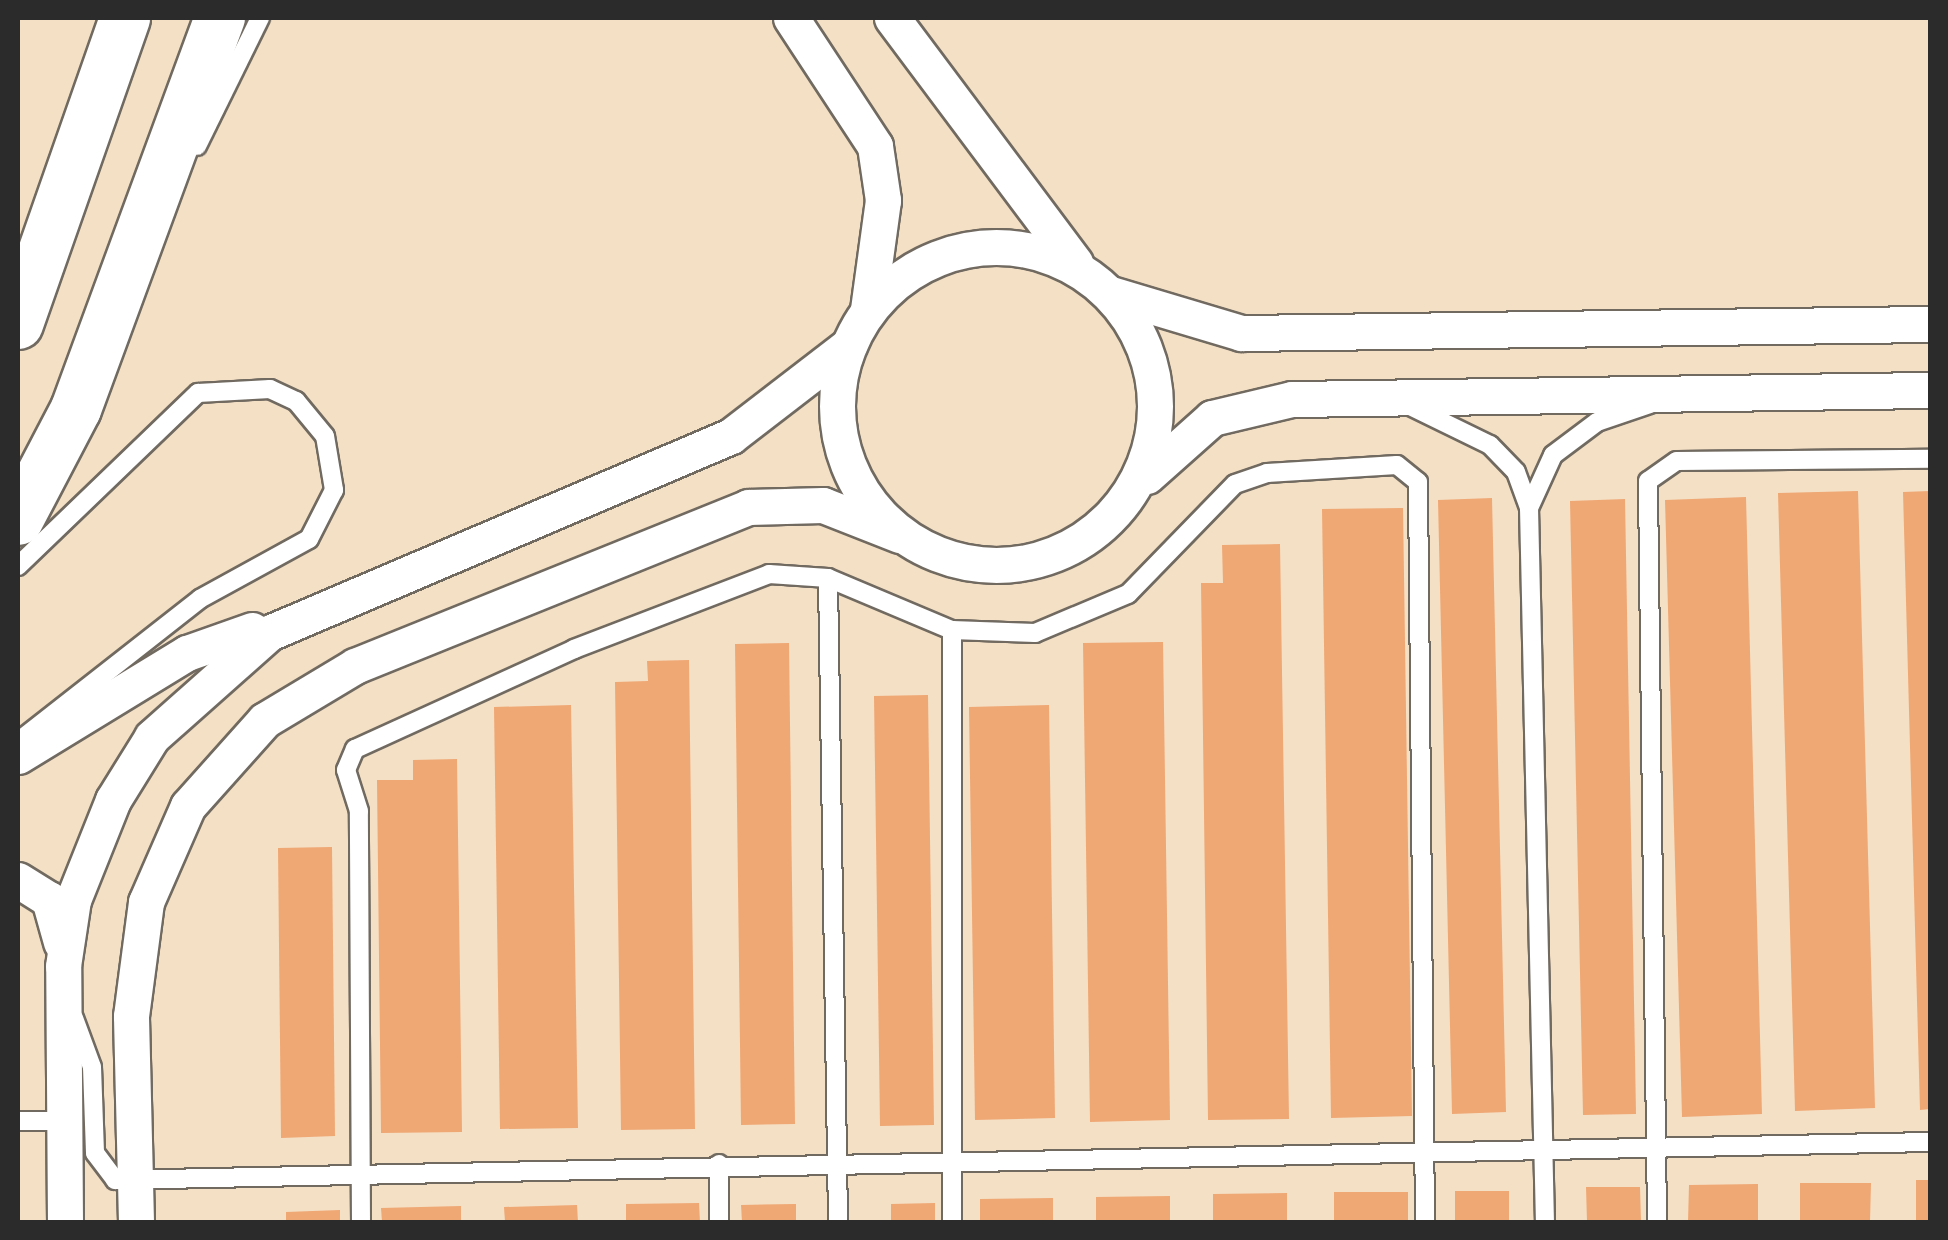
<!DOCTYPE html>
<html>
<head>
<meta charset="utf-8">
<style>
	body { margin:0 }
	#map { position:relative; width:1948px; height:1240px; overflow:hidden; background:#f4e0c5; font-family:"IM FELL French Canon",serif }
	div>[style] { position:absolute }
	.building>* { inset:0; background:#efa774 }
	.roads { filter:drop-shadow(2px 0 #716a61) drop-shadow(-2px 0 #716a61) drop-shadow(0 2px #716a61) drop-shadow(0 -2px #716a61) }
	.lane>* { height:18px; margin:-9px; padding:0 9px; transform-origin:9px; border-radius:9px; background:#fff }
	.street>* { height:35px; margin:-17.5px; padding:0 17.5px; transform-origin:17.5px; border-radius:17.5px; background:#fff }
	.street>.ring { margin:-17.5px; padding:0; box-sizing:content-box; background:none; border:35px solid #fff; border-radius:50% }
	.secondary>* { height:50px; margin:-25px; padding:0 25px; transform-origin:25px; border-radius:25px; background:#fff }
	span { translate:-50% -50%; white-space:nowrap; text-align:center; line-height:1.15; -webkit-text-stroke:10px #fdfcf7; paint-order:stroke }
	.frame { position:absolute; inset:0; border:20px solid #2b2b2b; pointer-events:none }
</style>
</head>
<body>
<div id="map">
	<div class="building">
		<i style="clip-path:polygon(1858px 491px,1875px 1108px,1795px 1111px,1778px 493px)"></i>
		<i style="clip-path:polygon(1930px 491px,1930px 1109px,1920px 1110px,1903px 492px)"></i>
		<i style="clip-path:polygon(1746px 497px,1762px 1114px,1682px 1117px,1665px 500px)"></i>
		<i style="clip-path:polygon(1492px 498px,1506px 1112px,1452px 1114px,1438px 500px)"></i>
		<i style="clip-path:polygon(1625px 499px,1636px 1114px,1583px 1115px,1570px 501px)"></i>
		<i style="clip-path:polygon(1403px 508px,1412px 1116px,1331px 1118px,1322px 509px)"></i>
		<i style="clip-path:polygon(1280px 544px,1289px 1119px,1208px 1120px,1201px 583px,1223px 583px,1222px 545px)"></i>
		<i style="clip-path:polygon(1163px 642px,1170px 1120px,1090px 1122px,1083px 643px)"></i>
		<i style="clip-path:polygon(789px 643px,795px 1124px,741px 1125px,735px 644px)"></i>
		<i style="clip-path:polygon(689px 660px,695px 1129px,621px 1130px,615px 682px,648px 681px,647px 661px)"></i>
		<i style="clip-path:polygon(928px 695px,934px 1125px,880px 1126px,874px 696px)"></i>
		<i style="clip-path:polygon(571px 705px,578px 1128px,500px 1129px,494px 707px)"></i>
		<i style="clip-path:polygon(1049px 705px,1055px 1118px,975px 1120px,969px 707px)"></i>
		<i style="clip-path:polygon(457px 759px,462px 1132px,381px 1133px,377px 780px,413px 780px,413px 760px)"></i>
		<i style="clip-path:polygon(332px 847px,335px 1136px,281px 1138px,278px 848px)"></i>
		<i style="clip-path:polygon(1916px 1180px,1930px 1180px,1930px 1222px,1916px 1222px)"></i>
		<i style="clip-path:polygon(1800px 1183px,1871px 1183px,1870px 1222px,1800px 1222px)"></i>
		<i style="clip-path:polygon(1758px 1184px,1758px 1222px,1688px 1222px,1689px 1185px)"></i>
		<i style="clip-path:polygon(1586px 1187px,1640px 1187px,1641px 1222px,1587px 1222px)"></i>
		<i style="clip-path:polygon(1455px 1191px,1509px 1191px,1509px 1222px,1455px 1222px)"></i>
		<i style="clip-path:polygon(1334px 1192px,1408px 1192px,1408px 1222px,1334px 1222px)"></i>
		<i style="clip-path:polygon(1287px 1193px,1287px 1222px,1213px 1222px,1213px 1194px)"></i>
		<i style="clip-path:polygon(1170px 1196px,1170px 1222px,1096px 1222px,1096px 1197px)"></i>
		<i style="clip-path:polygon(1053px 1198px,1053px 1222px,980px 1222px,980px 1199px)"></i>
		<i style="clip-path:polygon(699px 1203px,700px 1222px,626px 1222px,626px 1204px)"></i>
		<i style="clip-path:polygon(935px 1203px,935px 1222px,891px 1222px,891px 1204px)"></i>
		<i style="clip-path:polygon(796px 1204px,796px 1222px,742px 1222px,741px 1205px)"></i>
		<i style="clip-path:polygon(577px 1205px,578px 1222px,505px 1222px,504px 1207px)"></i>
		<i style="clip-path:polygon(461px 1206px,461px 1222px,382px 1222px,381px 1208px)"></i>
		<i style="clip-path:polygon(340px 1210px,340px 1222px,286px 1222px,286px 1212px)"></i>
	</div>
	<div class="roads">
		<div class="lane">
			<i style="left:197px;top:146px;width:143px;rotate:-63.8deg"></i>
			<i style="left:1410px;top:406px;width:89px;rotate:26deg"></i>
			<i style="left:1490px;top:445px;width:37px;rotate:46deg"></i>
			<i style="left:1516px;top:472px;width:38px;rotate:70deg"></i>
			<i style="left:1529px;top:508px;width:714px;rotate:88.72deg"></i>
			<i style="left:1529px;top:508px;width:58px;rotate:-65.6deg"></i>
			<i style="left:1553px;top:455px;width:55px;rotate:-36.9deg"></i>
			<i style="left:1597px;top:422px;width:56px;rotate:-18.8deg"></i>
			<i style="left:18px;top:566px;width:250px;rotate:-43.9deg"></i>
			<i style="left:198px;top:393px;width:72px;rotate:-3.2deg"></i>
			<i style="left:270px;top:389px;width:29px;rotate:25deg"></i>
			<i style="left:296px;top:401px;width:45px;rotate:50.4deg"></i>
			<i style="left:325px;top:436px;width:55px;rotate:80.5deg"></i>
			<i style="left:334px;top:490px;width:55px;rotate:117deg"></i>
			<i style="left:309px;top:539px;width:124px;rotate:151.2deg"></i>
			<i style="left:200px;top:599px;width:225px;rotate:141.9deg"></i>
			<i style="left:828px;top:578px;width:644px;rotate:89.11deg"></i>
			<i style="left:952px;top:630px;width:592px;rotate:90deg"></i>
			<i style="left:74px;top:1018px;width:52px;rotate:69.8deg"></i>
			<i style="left:92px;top:1067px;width:86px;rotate:88deg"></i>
			<i style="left:95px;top:1153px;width:34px;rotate:53deg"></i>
			<i style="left:115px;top:1180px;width:1815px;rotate:-1.2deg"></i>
			<i style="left:18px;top:1121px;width:46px"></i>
			<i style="left:719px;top:1164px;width:58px;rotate:90deg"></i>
			<i style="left:361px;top:1222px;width:411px;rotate:-90.3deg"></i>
			<i style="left:359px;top:811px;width:43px;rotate:-107.6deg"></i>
			<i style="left:346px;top:770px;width:23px;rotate:-67deg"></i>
			<i style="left:355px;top:749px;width:241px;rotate:-24.5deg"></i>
			<i style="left:574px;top:649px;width:209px;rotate:-21deg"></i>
			<i style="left:769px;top:574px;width:59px;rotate:3.9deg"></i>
			<i style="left:828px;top:578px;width:134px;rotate:22.8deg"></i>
			<i style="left:952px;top:630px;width:83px;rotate:2.1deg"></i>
			<i style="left:1035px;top:633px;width:101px;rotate:-22.8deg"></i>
			<i style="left:1128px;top:594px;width:153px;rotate:-45.8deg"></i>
			<i style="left:1235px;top:484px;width:34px;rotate:-19deg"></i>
			<i style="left:1267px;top:473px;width:130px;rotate:-3.5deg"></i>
			<i style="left:1397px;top:465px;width:27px;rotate:39deg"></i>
			<i style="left:1418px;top:482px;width:740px;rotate:89.46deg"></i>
			<i style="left:1657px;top:1222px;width:741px;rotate:-90.7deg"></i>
			<i style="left:1648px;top:481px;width:35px;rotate:-35deg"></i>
			<i style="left:1677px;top:461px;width:253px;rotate:-0.5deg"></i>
		</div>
		<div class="street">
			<i style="left:791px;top:18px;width:153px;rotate:56.7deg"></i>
			<i style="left:875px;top:146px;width:55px;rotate:81.6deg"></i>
			<i style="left:883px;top:200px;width:111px;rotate:97.8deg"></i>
			<i style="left:892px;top:18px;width:306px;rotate:53.2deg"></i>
			<i class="ring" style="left:837px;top:247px;width:283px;height:283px"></i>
			<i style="left:1111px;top:294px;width:136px;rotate:16.7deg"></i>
			<i style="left:1241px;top:333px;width:689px;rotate:-0.75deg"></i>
			<i style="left:1147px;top:476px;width:87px;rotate:-41.7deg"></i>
			<i style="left:1212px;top:418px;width:82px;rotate:-13.4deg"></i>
			<i style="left:1292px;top:399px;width:638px;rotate:-0.81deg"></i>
			<i style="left:18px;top:756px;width:198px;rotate:-31.4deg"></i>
			<i style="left:187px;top:653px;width:69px;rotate:-19.5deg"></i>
			<i style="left:18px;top:880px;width:36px;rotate:32deg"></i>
			<i style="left:49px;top:899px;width:45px;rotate:74.4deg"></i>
			<i style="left:65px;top:1222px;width:256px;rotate:-90.4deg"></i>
			<i style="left:63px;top:966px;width:67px;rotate:-81.4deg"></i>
			<i style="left:73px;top:900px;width:108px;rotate:-68.2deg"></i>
			<i style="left:113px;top:800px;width:74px;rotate:-58.2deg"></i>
			<i style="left:152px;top:737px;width:157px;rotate:-41.6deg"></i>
			<i style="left:269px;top:633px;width:502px;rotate:-23.09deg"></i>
			<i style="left:731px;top:436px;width:149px;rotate:-37.6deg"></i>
			<i style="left:136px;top:1222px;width:206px;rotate:-91.4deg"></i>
			<i style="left:131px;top:1016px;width:115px;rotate:-82.5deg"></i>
			<i style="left:146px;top:902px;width:105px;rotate:-66.4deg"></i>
			<i style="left:188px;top:806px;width:115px;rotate:-48.2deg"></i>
			<i style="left:265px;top:720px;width:105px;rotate:-31deg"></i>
			<i style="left:355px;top:666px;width:424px;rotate:-22deg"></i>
			<i style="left:748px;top:507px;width:75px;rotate:-1.5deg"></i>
			<i style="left:823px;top:505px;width:82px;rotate:21.5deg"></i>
		</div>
		<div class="secondary">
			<i style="left:18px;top:324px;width:324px;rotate:-70.7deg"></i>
			<i style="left:18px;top:520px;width:125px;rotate:-62.4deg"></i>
			<i style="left:76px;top:409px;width:417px;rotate:-69.8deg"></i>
		</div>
	</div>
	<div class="frame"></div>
</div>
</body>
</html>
